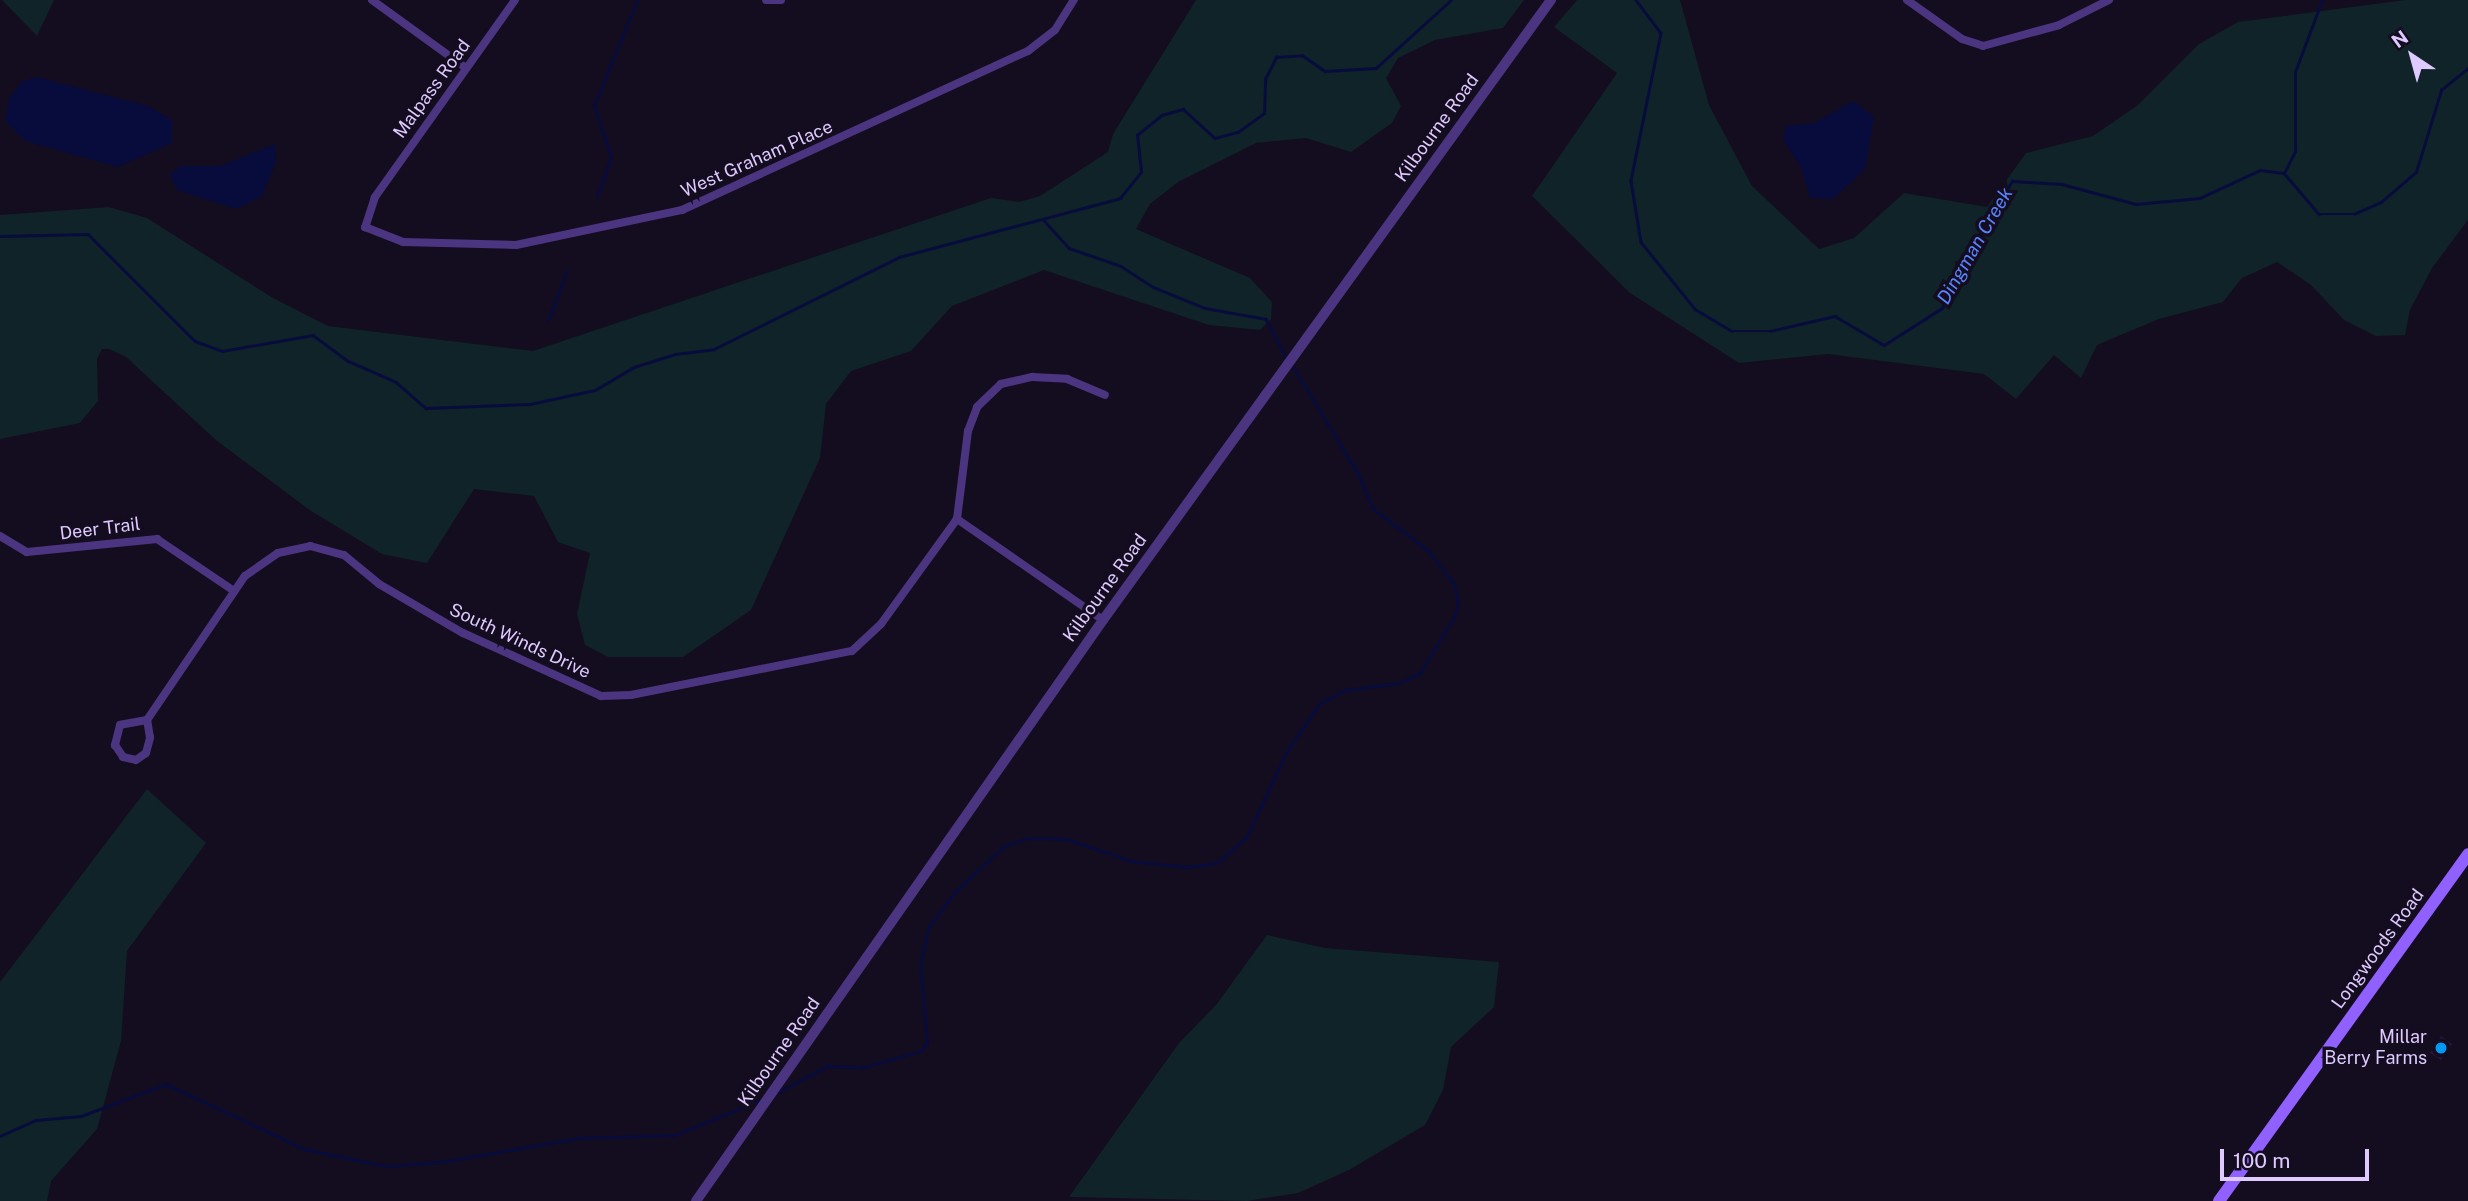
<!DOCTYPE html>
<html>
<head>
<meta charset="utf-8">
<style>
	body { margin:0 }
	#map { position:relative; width:2468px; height:1201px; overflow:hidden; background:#140c1f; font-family:"Public Sans",sans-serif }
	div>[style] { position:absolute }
	.green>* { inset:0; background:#0f2329 }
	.water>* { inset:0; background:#080c3c }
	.stream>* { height:2.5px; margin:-1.25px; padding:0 1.25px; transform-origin:1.25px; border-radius:1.25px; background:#080c3c }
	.building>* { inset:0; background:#2b1741 }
	.minor>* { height:8px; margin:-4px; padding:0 4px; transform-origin:4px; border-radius:4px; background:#4c3580 }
	.tertiary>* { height:10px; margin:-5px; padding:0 5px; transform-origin:5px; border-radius:5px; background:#4c3580 }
	.secondary>* { height:12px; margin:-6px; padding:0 6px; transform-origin:6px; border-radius:6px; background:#9061ff }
	.dots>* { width:19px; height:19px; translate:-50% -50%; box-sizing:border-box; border:4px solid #140c1f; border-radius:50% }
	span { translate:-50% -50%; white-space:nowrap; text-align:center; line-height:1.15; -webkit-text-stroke:7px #140c1f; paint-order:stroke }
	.street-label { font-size:18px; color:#decaff }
	.poi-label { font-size:18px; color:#decaff }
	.right { translate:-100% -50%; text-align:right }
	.water-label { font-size:19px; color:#5884ff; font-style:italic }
	.north { position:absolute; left:2377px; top:21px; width:70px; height:70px; -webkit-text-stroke:5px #140c1f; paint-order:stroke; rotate:324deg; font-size:19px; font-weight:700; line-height:28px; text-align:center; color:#decaff }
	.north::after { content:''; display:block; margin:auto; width:24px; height:32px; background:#decaff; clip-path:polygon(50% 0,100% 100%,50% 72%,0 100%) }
	.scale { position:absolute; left:2220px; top:1149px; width:149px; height:32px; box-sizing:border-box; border:4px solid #decaff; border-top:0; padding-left:9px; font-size:21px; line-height:24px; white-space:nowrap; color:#decaff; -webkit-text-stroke:5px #140c1f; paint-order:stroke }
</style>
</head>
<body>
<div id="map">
	<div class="green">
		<i style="clip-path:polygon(2px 0,54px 0,37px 36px)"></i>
		<i style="clip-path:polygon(1196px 0,1524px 0,1503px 28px,1435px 40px,1398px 58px,1386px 78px,1401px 106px,1392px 123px,1351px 152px,1306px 138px,1256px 143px,1178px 182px,1150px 204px,1136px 229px,1250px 278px,1272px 302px,1271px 319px,1260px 330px,1209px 325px,1044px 270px,952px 306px,911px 351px,851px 371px,826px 404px,820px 458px,751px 610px,683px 657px,608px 657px,585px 645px,577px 614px,590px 553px,558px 542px,534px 496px,474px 489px,427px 563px,382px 554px,311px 511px,217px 441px,126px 357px,109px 349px,102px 349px,97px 359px,98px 401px,80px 423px,0 439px,0 215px,109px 207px,147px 218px,273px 298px,328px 326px,533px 351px,991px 198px,1019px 202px,1040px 196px,1108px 152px,1113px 134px)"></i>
		<i style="clip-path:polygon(1577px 0,1680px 0,1709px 105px,1752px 186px,1819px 249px,1854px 238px,1904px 193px,1987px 207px,2026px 153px,2093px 136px,2138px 105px,2199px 44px,2238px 22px,2405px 0,2468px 0,2468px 220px,2432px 268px,2410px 310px,2405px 335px,2376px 336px,2344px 320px,2311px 285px,2277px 262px,2242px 278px,2223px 302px,2159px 319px,2097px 345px,2081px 378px,2054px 355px,2016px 399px,1984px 374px,1828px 354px,1739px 363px,1630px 293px,1532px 196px,1617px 73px,1554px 27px)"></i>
		<i style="clip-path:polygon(147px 789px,206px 843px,127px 951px,121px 1041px,97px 1129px,51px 1181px,47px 1201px,0 1201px,0 982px)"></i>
		<i style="clip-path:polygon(1267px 935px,1325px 948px,1499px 962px,1494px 1007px,1451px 1047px,1443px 1090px,1425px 1125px,1349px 1170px,1298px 1193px,1247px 1201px,1069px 1197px,1179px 1043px,1216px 1005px)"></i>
	</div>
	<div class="water">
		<i style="clip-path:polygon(37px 77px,148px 106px,172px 120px,172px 143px,118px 167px,25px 141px,5px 121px,9px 99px,21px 82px)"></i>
		<i style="clip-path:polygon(1853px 101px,1874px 117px,1865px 169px,1833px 199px,1810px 198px,1801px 167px,1783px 140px,1786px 126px,1814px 123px)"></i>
		<i style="clip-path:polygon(275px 144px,276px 161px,262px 196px,236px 209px,177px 190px,170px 175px,180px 166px,220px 166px)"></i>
	</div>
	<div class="stream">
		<i style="left:1636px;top:0;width:41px;rotate:52.9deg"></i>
		<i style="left:1661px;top:33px;width:151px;rotate:101.5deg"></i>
		<i style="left:1631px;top:181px;width:62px;rotate:80.7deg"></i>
		<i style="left:1641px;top:242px;width:86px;rotate:51.1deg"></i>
		<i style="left:1695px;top:309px;width:43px;rotate:30.7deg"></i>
		<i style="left:1732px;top:331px;width:38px"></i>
		<i style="left:1770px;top:331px;width:67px;rotate:-13deg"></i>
		<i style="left:1835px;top:316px;width:57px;rotate:30.6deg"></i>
		<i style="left:1884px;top:345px;width:69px;rotate:-32.5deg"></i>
		<i style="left:1942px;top:308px;width:51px;rotate:-65.9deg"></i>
		<i style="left:1963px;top:261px;width:94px;rotate:-58.5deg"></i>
		<i style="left:2012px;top:181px;width:50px;rotate:3.4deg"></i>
		<i style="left:2062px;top:184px;width:77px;rotate:15.1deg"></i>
		<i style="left:2136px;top:204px;width:64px;rotate:-5.4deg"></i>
		<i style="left:2200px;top:198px;width:66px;rotate:-25deg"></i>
		<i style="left:2260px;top:170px;width:24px;rotate:7deg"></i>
		<i style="left:2284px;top:173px;width:54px;rotate:49.5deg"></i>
		<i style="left:2319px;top:214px;width:35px"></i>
		<i style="left:2354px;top:214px;width:30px;rotate:-24deg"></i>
		<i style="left:2381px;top:202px;width:46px;rotate:-40.6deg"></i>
		<i style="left:2416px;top:172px;width:86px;rotate:-73deg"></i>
		<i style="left:2441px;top:90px;width:35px;rotate:-39deg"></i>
		<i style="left:2284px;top:173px;width:25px;rotate:-63deg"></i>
		<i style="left:2295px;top:151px;width:79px;rotate:-90deg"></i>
		<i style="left:2295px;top:72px;width:77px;rotate:-69.4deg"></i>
		<i style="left:597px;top:197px;width:42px;rotate:-70.7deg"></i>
		<i style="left:611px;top:157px;width:54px;rotate:-108.4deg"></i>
		<i style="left:594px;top:106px;width:114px;rotate:-67.9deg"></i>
		<i style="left:1043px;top:219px;width:39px;rotate:48deg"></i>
		<i style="left:1069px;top:248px;width:55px;rotate:19.1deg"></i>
		<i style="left:1121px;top:266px;width:38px;rotate:33deg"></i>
		<i style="left:1153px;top:287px;width:56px;rotate:22deg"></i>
		<i style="left:1205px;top:308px;width:62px;rotate:10.2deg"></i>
		<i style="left:1266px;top:319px;width:45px;rotate:62.3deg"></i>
		<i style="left:0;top:236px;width:88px;rotate:-1.3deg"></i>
		<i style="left:88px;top:234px;width:151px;rotate:45deg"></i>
		<i style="left:195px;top:341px;width:29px;rotate:20deg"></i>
		<i style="left:222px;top:351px;width:92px;rotate:-10deg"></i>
		<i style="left:313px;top:335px;width:44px;rotate:36.6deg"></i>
		<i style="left:348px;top:361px;width:52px;rotate:23.6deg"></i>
		<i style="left:396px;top:382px;width:40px;rotate:41deg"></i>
		<i style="left:426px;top:408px;width:104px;rotate:-2.2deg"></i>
		<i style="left:530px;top:404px;width:66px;rotate:-12.2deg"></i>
		<i style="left:595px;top:390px;width:45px;rotate:-30.5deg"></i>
		<i style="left:634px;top:367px;width:43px;rotate:-17.6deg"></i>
		<i style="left:675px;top:354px;width:39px;rotate:-7deg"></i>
		<i style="left:714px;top:349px;width:207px;rotate:-26.4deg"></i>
		<i style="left:899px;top:257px;width:229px;rotate:-14.9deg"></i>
		<i style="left:1120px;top:198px;width:33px;rotate:-51deg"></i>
		<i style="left:1141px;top:172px;width:37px;rotate:-96deg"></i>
		<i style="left:1137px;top:135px;width:32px;rotate:-39deg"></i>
		<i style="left:1162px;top:115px;width:22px;rotate:-16deg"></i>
		<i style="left:1183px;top:109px;width:43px;rotate:42.2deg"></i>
		<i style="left:1215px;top:138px;width:24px;rotate:-15deg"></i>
		<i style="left:1238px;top:132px;width:32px;rotate:-36deg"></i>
		<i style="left:1264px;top:113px;width:34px;rotate:-88deg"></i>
		<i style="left:1265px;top:79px;width:25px;rotate:-63deg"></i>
		<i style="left:1276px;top:57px;width:26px;rotate:-4deg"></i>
		<i style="left:1302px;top:55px;width:28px;rotate:35deg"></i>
		<i style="left:1325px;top:71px;width:51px;rotate:-3.4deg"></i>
		<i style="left:1376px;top:68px;width:101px;rotate:-42.2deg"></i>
		<i style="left:548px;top:320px;width:53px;rotate:-68.8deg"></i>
		<i style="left:779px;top:1092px;width:55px;rotate:-28.4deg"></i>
		<i style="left:827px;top:1066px;width:37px;rotate:2deg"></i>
		<i style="left:864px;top:1067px;width:59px;rotate:-15.7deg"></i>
		<i style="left:921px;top:1051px;width:11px;rotate:-56deg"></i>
		<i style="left:927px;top:1042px;width:78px;rotate:-95.1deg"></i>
		<i style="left:920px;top:964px;width:37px;rotate:-77deg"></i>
		<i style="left:928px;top:928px;width:45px;rotate:-53.1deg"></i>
		<i style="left:955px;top:892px;width:67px;rotate:-43.2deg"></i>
		<i style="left:1004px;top:846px;width:25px;rotate:-18deg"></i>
		<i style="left:1028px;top:838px;width:39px;rotate:1deg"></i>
		<i style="left:1067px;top:839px;width:67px;rotate:19.2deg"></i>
		<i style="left:1130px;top:861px;width:58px;rotate:5.9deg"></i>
		<i style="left:1188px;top:867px;width:29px;rotate:-8deg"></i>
		<i style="left:1217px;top:863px;width:38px;rotate:-41deg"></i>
		<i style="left:1246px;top:838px;width:96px;rotate:-64.8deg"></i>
		<i style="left:1287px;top:751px;width:58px;rotate:-55.5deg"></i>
		<i style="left:1320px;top:703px;width:29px;rotate:-27deg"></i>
		<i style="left:1346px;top:690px;width:53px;rotate:-7.5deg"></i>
		<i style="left:1399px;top:683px;width:23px;rotate:-25deg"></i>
		<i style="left:1420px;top:673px;width:66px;rotate:-58.7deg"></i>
		<i style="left:1454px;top:617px;width:15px;rotate:-74deg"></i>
		<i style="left:1458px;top:603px;width:19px;rotate:-102deg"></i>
		<i style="left:1454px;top:584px;width:42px;rotate:-128.2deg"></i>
		<i style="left:1428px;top:551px;width:71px;rotate:-142.5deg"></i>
		<i style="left:1372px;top:508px;width:37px;rotate:-112deg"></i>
		<i style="left:1358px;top:474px;width:129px;rotate:-121.3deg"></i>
		<i style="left:0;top:1136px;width:39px;rotate:-24deg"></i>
		<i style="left:36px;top:1120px;width:45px;rotate:-5.1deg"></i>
		<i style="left:81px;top:1116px;width:91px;rotate:-20.6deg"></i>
		<i style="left:166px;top:1084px;width:153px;rotate:25.1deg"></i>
		<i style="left:305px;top:1149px;width:83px;rotate:11.9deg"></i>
		<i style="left:386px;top:1166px;width:55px;rotate:-4.2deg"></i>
		<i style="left:441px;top:1162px;width:139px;rotate:-9.9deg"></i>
		<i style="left:578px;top:1138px;width:97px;rotate:-1.8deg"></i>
		<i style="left:675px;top:1135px;width:95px;rotate:-22.2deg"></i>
	</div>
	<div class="building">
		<i style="clip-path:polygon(2441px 1036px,2452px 1044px,2441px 1060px,2430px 1053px)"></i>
	</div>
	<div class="minor">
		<i style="left:372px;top:0;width:116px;rotate:35.9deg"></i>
		<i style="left:515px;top:0;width:242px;rotate:125.4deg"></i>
		<i style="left:375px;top:197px;width:32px;rotate:108deg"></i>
		<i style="left:365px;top:227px;width:41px;rotate:21.5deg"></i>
		<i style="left:403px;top:242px;width:113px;rotate:1.5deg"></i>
		<i style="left:516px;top:245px;width:170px;rotate:-11.9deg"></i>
		<i style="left:682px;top:210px;width:381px;rotate:-24.7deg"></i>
		<i style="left:1028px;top:51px;width:34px;rotate:-38deg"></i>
		<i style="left:1055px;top:30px;width:36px;rotate:-58deg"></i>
		<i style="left:766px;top:0;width:15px"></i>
		<i style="left:1907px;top:0;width:67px;rotate:35.3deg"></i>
		<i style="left:1962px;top:39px;width:22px;rotate:18deg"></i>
		<i style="left:1983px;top:46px;width:79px;rotate:-15.4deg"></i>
		<i style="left:2059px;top:25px;width:56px;rotate:-26.6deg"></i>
		<i style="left:0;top:536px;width:31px;rotate:31deg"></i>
		<i style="left:27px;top:552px;width:131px;rotate:-5.7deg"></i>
		<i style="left:157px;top:539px;width:93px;rotate:34deg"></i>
		<i style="left:1103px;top:620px;width:178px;rotate:-145.3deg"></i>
		<i style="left:957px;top:519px;width:89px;rotate:-82.9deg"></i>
		<i style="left:968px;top:431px;width:26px;rotate:-69deg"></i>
		<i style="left:977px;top:407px;width:33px;rotate:-44deg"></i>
		<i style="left:1001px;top:384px;width:32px;rotate:-13deg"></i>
		<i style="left:1032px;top:377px;width:35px;rotate:3deg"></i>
		<i style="left:1067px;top:379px;width:41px;rotate:22.8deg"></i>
		<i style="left:147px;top:720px;width:27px;rotate:170deg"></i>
		<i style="left:120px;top:725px;width:21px;rotate:104deg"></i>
		<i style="left:115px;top:745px;width:14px;rotate:56deg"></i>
		<i style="left:123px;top:757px;width:13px;rotate:13deg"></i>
		<i style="left:136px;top:760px;width:12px;rotate:-35deg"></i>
		<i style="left:146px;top:753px;width:16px;rotate:-75deg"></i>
		<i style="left:150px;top:738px;width:18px;rotate:-99deg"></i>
		<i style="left:147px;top:720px;width:174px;rotate:-55.8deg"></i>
		<i style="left:245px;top:576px;width:40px;rotate:-34.9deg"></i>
		<i style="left:278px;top:553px;width:33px;rotate:-12deg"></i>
		<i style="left:310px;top:546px;width:35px;rotate:15deg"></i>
		<i style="left:344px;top:555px;width:45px;rotate:39.6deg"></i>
		<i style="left:379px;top:584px;width:97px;rotate:30.3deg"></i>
		<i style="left:463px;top:633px;width:152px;rotate:24.5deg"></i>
		<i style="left:601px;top:696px;width:30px;rotate:-2deg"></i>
		<i style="left:631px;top:695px;width:225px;rotate:-11.3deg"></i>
		<i style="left:852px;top:651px;width:40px;rotate:-43deg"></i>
		<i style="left:881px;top:624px;width:130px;rotate:-54.1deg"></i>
	</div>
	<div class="tertiary">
		<i style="left:696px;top:1201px;width:709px;rotate:-54.99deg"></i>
		<i style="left:1103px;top:620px;width:765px;rotate:-54.15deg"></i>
	</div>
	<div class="secondary">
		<i style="left:2219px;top:1201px;width:427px;rotate:-54.3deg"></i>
	</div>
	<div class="dots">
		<i style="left:2441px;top:1048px;background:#009af5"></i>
	</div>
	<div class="street-label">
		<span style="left:432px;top:89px;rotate:-54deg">Malpass Road</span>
		<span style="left:1437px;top:128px;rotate:-54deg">Kilbourne Road</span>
		<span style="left:757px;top:159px;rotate:-24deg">West Graham Place</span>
		<span style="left:100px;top:529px;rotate:-7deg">Deer Trail</span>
		<span style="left:1105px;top:588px;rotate:-54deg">Kilbourne Road</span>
		<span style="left:520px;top:641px;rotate:25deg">South Winds Drive</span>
		<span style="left:2378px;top:949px;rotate:-54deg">Longwoods Road</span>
		<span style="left:779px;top:1052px;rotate:-55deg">Kilbourne Road</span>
	</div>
	<div class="poi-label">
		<span class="right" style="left:2427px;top:1048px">Millar<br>Berry Farms</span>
	</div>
	<div class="water-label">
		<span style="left:1975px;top:246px;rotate:-60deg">Dingman Creek</span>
	</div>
	<div class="north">N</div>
	<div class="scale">100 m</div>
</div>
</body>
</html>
